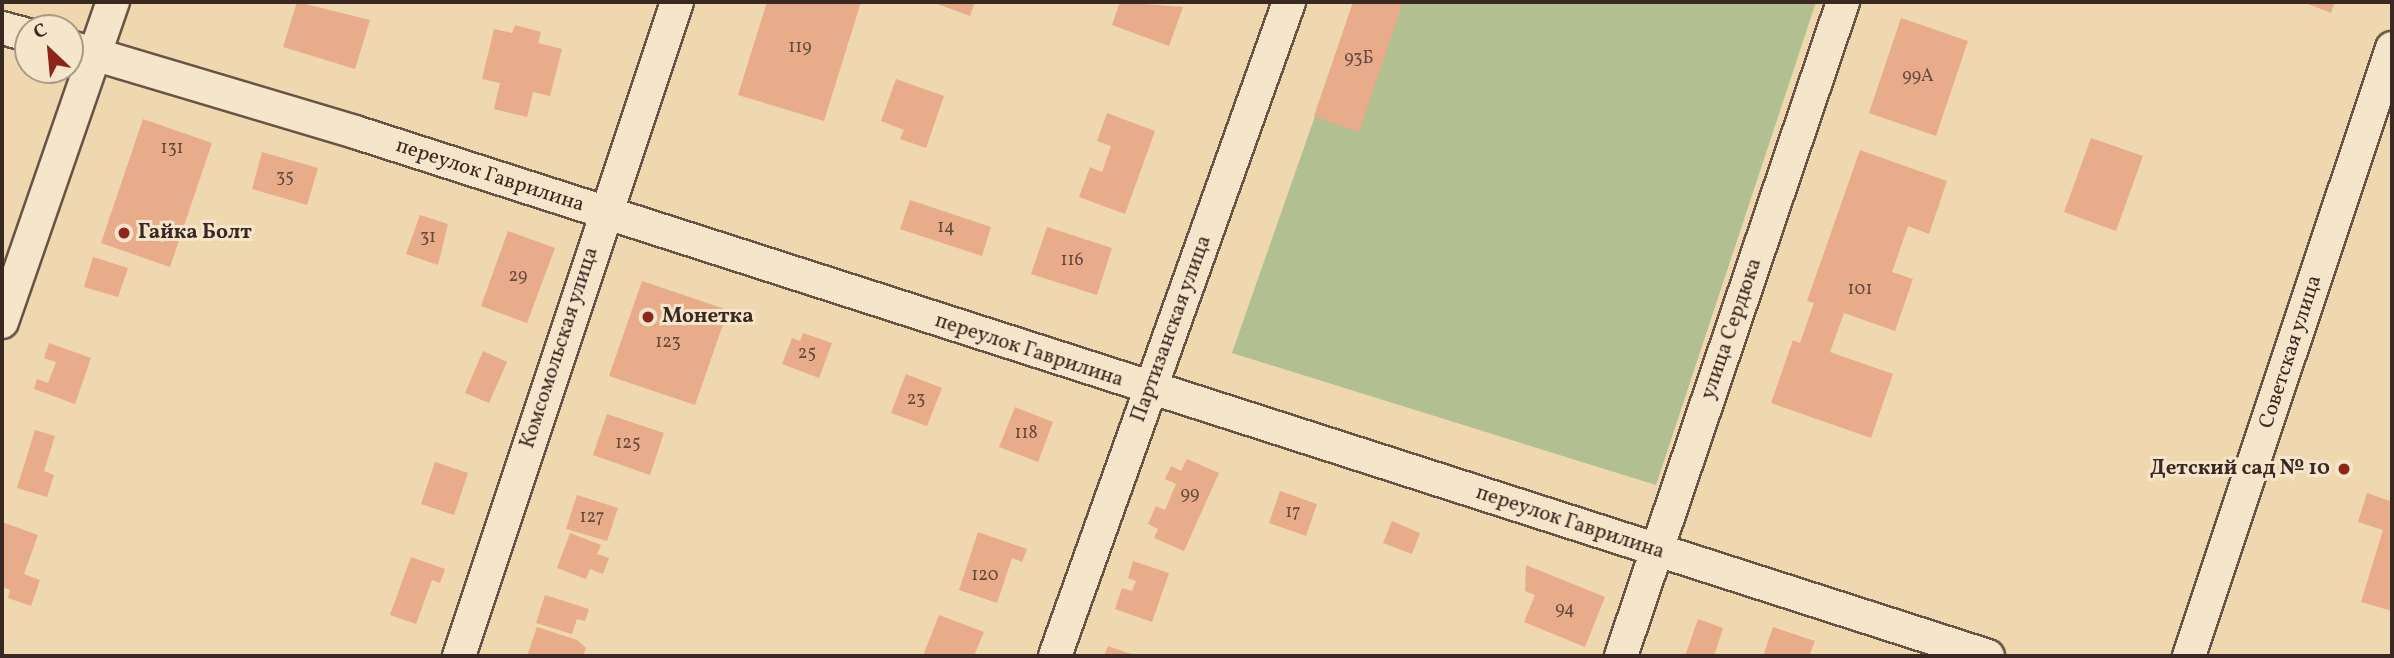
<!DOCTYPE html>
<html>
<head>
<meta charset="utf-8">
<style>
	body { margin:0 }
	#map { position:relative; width:2394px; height:658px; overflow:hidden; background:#efd7af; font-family:Vollkorn,serif }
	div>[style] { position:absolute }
	.green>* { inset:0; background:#b2bf90 }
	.building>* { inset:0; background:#e8ac8b }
	.roads { filter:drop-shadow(2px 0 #675445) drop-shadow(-2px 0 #675445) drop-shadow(0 2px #675445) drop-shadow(0 -2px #675445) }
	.street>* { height:32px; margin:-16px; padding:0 16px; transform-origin:16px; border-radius:16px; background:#f5e5cb }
	.dots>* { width:19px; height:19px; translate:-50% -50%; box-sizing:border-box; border:4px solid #f5e5cb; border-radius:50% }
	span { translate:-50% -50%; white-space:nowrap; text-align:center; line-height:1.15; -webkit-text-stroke:6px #f5e5cb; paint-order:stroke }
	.number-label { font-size:18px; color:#664a3c }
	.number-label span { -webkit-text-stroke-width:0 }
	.street-label { font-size:21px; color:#3a2922 }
	.poi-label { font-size:21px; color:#3a2922; font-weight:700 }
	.left { translate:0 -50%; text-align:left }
	.right { translate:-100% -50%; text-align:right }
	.frame { position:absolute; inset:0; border:4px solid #3a2922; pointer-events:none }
	.north { position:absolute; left:14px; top:14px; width:70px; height:70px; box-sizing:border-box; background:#f5e5cb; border:2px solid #aa9a87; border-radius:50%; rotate:334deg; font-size:19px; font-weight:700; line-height:28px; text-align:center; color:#3a2922 }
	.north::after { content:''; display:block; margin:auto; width:24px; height:32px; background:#8f2418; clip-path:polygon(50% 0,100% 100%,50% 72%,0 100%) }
</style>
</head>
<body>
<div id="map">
	<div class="green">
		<i style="clip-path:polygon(1355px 2px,1816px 2px,1656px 485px,1232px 353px)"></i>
	</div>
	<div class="building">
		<i style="clip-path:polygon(297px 2px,370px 20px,355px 69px,283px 47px)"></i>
		<i style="clip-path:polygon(767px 2px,861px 2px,824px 121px,738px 95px)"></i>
		<i style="clip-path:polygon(932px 2px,975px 2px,970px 16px)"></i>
		<i style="clip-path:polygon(1120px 2px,1183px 7px,1169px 46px,1112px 25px)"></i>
		<i style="clip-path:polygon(1353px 2px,1403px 2px,1359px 132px,1314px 116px)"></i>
		<i style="clip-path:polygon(2303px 2px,2335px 2px,2331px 13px)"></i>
		<i style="clip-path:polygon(1901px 18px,1968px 41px,1936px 136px,1869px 113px)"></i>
		<i style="clip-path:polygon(515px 25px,541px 32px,538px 43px,562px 49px,550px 96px,533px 92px,527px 117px,494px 109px,500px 83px,482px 79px,494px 29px,512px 33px)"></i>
		<i style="clip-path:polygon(896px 79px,944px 96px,926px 148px,900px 139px,904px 130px,881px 121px)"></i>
		<i style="clip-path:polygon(1107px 113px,1155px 131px,1125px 214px,1079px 197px,1090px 167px,1102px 172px,1111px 146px,1097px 141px)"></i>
		<i style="clip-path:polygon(143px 119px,212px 143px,170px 267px,101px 243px)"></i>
		<i style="clip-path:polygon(2091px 138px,2143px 156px,2116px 231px,2064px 212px)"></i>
		<i style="clip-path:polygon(1860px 150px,1947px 181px,1929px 234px,1908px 226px,1892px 272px,1913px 279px,1895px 331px,1844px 313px,1830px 352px,1893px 374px,1871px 438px,1771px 403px,1793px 340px,1800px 343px,1814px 303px,1807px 301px)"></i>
		<i style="clip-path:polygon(262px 152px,318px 168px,307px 205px,252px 189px)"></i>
		<i style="clip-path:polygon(910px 200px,991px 227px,982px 256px,900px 229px)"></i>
		<i style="clip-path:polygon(420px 215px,448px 224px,438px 265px,406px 254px)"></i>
		<i style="clip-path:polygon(1047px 227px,1112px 248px,1097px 295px,1031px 274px)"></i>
		<i style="clip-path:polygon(508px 231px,555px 248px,527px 323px,481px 306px)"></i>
		<i style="clip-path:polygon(93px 257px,128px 268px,118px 297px,84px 287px)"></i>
		<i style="clip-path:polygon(642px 281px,728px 310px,695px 405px,609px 376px)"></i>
		<i style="clip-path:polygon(803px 333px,832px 343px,819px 378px,782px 364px,792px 338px,800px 341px)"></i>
		<i style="clip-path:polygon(49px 343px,91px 358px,75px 404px,34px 389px,37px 379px,48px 383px,56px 362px,44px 358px)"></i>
		<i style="clip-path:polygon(483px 351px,507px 362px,489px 403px,465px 393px)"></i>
		<i style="clip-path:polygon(906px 374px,942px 388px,927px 426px,891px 413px)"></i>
		<i style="clip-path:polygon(1015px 407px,1053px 422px,1038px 462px,999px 447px)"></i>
		<i style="clip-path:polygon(607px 414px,664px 433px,650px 475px,593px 455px)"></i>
		<i style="clip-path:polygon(35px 430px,55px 436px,44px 471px,54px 475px,47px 497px,17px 488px)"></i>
		<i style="clip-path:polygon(1187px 459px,1219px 473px,1184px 551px,1154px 538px,1158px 529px,1148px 524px,1156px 506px,1165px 510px,1176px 484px,1165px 479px,1171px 466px,1181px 471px)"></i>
		<i style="clip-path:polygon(435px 462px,468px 473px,454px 515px,421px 504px)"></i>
		<i style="clip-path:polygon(1280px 491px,1317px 504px,1306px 536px,1269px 523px)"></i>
		<i style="clip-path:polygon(2367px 493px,2390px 501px,2392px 495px,2392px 611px,2361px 602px,2383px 530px,2358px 522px)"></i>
		<i style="clip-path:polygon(577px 495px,618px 508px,607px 541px,566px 529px)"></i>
		<i style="clip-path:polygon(1392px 521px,1420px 533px,1412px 554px,1383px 543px)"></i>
		<i style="clip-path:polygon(2px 522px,38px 535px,24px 574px,40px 580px,31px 606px,8px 598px,10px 590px,2px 587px)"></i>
		<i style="clip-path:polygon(978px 532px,1027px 549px,1022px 562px,1012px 558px,997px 603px,959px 590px)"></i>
		<i style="clip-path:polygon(570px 533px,601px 545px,597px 554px,609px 558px,603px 574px,590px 569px,586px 579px,557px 568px)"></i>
		<i style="clip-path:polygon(411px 557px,445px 569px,440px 583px,432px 580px,416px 624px,390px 615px)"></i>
		<i style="clip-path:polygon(1133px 561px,1169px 573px,1152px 622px,1115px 609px,1122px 588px,1132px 591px,1136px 581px,1128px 578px)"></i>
		<i style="clip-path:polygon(1526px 565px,1605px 597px,1585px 647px,1524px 622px,1535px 595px,1525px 591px)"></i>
		<i style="clip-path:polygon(545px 595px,589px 609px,585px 621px,577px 619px,572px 634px,536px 623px)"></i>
		<i style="clip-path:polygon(939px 615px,984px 632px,974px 656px,923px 656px)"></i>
		<i style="clip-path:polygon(1698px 619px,1723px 628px,1714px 656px,1685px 656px)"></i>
		<i style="clip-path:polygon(537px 627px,577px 640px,586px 648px,583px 656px,527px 656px)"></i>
		<i style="clip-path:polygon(1773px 627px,1815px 641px,1809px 656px,1763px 656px)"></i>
		<i style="clip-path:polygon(1108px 646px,1137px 656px,1104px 656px)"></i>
	</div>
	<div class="roads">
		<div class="street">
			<i style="left:2px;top:28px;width:27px;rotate:15deg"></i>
			<i style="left:70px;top:47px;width:297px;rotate:16.6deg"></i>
			<i style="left:355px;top:132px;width:1715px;rotate:17.79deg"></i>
			<i style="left:2px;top:322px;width:339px;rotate:-70.9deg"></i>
			<i style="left:459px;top:656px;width:689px;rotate:-71.57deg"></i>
			<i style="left:1055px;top:656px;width:695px;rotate:-70.31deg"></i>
			<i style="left:1621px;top:656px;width:691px;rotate:-71.25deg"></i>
			<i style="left:2189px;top:656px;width:641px;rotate:-71.54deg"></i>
		</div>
	</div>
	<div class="dots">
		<i style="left:124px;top:233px;background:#8f2418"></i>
		<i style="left:648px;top:317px;background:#8f2418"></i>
		<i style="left:2344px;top:469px;background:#8f2418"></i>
	</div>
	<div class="number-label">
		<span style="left:800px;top:48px">119</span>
		<span style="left:1359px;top:59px">93Б</span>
		<span style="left:1918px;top:77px">99А</span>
		<span style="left:172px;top:149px">131</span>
		<span style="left:285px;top:178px">35</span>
		<span style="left:946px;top:228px">14</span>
		<span style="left:428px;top:238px">31</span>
		<span style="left:1072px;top:261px">116</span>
		<span style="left:518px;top:277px">29</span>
		<span style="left:1860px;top:290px">101</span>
		<span style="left:668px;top:343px">123</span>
		<span style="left:807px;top:354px">25</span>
		<span style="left:916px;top:400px">23</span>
		<span style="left:1026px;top:434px">118</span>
		<span style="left:628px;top:444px">125</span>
		<span style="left:1190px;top:495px">99</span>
		<span style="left:1293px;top:513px">17</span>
		<span style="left:592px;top:518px">127</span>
		<span style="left:985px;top:576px">120</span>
		<span style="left:1565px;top:610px">94</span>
	</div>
	<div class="street-label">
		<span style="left:490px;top:176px;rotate:18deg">переулок Гаврилина</span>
		<span style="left:1172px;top:329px;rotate:-70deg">Партизанская улица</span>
		<span style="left:1732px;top:329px;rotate:-71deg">улица Сердюка</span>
		<span style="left:560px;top:348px;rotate:-72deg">Комсомольская улица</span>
		<span style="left:1029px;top:351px;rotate:18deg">переулок Гаврилина</span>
		<span style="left:2291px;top:352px;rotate:-72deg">Советская улица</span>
		<span style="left:1570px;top:523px;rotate:18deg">переулок Гаврилина</span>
	</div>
	<div class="poi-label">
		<span class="left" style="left:138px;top:233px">Гайка Болт</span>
		<span class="left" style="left:662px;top:317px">Монетка</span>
		<span class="right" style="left:2330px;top:469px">Детский сад № 10</span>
	</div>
	<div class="frame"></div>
	<div class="north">С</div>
</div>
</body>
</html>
